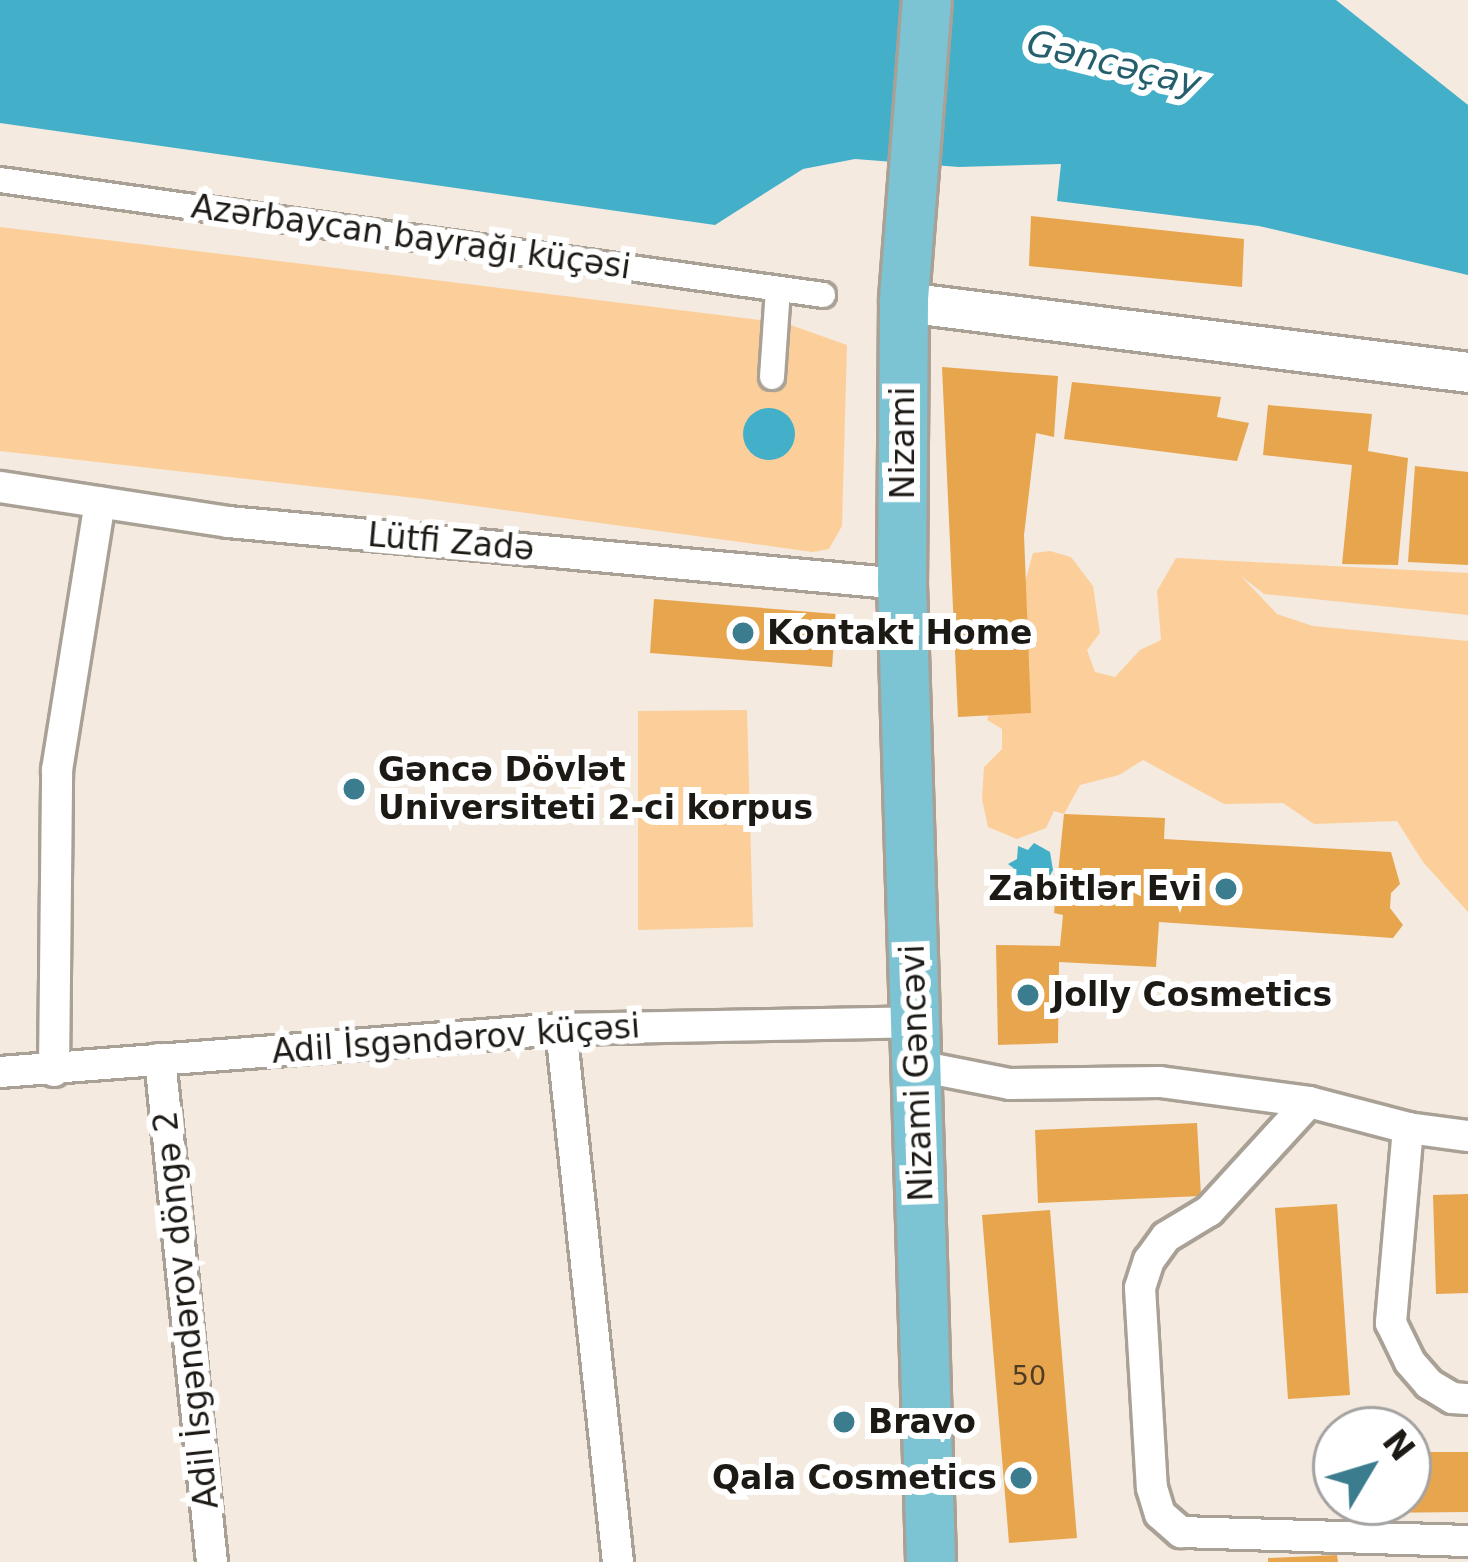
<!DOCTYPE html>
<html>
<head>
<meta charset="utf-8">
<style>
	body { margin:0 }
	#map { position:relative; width:1468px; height:1562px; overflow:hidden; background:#f4eadf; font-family:"DejaVu Sans",sans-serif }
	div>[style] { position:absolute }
	.green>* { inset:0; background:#fccf9a }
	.water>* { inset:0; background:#44afc9 }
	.round { border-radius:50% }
	.building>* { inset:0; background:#e7a54e }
	.roads { filter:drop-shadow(3px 0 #aaa196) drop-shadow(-3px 0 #aaa196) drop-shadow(0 3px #aaa196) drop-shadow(0 -3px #aaa196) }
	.pedestrian>* { height:24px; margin:-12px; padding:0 12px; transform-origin:12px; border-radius:12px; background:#fff }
	.minor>* { height:30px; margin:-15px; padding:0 15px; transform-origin:15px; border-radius:15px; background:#fff }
	.tertiary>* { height:39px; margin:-19.5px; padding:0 19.5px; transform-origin:19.5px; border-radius:19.5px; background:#fff }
	.primary>* { height:48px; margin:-24px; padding:0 24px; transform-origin:24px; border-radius:24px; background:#7cc3d3 }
	.dots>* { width:33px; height:33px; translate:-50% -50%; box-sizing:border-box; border:6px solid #fff; border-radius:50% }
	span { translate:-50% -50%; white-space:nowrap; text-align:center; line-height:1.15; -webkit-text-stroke:12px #fff; paint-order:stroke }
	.number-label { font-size:27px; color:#503d24 }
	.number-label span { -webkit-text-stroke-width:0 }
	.street-label { font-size:33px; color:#1d1a16 }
	.poi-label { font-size:33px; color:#1d1a16; font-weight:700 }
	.left { translate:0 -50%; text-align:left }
	.right { translate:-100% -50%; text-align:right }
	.water-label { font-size:36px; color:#255f6d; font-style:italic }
	.north { position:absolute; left:1312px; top:1406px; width:120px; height:120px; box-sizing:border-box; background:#fff; border:3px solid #a5a3a2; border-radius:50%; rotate:52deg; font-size:33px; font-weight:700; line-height:48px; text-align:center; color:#1d1a16 }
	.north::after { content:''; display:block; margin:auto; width:42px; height:54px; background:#3b7d8e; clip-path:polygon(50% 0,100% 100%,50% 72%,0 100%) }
</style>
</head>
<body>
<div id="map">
	<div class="green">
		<i style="clip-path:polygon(0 227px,785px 323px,847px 345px,842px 526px,829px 549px,813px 552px,424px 499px,0 451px)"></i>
		<i style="clip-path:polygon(1050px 551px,1071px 557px,1093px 586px,1100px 633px,1087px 650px,1095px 672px,1115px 677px,1140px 650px,1161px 640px,1157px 591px,1176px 558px,1468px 573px,1468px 615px,1264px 594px,1241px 576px,1277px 614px,1313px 626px,1468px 641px,1468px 912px,1423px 862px,1397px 821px,1314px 824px,1283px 803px,1224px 804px,1143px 760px,1119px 775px,1080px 785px,1064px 814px,1054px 811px,1046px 828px,1017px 839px,988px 827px,982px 799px,984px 767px,1002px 749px,1002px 729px,987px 720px,1033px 553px)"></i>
		<i style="clip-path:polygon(747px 710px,753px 927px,638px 930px,638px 711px)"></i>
	</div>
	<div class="water">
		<i style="clip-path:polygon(0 0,1336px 0,1468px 105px,1468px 275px,1259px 226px,1057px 201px,1061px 164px,959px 167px,855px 159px,803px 169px,715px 225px,0 123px)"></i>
		<i class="round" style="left:743px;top:408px;width:52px;height:52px"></i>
		<i style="clip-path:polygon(1034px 843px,1050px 852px,1053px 870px,1046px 883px,1039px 880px,1031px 886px,1014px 879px,1016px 870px,1008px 864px,1017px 859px,1018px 846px,1028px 850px)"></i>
	</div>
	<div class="building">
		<i style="clip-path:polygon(1031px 216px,1244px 239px,1242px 287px,1029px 266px)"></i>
		<i style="clip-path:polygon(942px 367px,1058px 376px,1054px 437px,1036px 433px,1024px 535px,1031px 713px,958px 717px)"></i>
		<i style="clip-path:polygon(1072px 382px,1221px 397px,1217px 417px,1249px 423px,1237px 461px,1064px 439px)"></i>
		<i style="clip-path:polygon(1268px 405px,1372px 414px,1368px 451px,1408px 458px,1398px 565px,1342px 564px,1352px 465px,1263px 455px)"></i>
		<i style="clip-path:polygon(1415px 466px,1468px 472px,1468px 565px,1408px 562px)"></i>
		<i style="clip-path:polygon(654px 599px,836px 614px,832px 667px,650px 653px)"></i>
		<i style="clip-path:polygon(1064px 814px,1165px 818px,1164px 839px,1391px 852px,1400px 884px,1391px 893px,1390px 908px,1403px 925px,1393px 938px,1159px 922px,1156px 967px,1059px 962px,1058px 1043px,998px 1045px,996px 945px,1060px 946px,1063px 915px,1054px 913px)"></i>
		<i style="clip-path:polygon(1197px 1123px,1201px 1196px,1038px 1203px,1035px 1130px)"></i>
		<i style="clip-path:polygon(1468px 1194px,1468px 1293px,1436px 1294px,1433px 1195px)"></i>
		<i style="clip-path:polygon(1337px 1204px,1350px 1395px,1288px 1399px,1275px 1208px)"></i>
		<i style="clip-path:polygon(1050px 1210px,1077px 1538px,1009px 1543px,982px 1215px)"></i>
		<i style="clip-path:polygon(1408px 1452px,1468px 1452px,1468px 1512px,1366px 1513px,1366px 1502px,1408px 1502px)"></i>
		<i style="clip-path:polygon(1337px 1555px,1338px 1562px,1268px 1562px,1268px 1558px)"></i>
	</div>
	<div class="roads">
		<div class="pedestrian">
			<i style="left:0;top:180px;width:831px;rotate:7.95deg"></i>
			<i style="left:772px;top:377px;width:87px;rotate:-86.1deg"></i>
		</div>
		<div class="minor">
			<i style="left:0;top:487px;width:231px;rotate:8.7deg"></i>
			<i style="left:228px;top:522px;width:677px;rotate:5.26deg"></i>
			<i style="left:561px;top:1029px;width:536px;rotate:83.9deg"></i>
			<i style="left:160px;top:1059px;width:506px;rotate:84.1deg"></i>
			<i style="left:918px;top:1066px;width:94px;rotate:11.1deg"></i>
			<i style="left:1010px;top:1084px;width:150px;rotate:-0.8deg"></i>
			<i style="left:1160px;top:1082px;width:150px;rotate:7.6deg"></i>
			<i style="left:1309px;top:1102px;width:102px;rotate:14.7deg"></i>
			<i style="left:1408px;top:1128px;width:61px;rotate:7.6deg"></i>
			<i style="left:54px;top:1071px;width:301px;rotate:-89.4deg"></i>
			<i style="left:57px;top:770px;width:271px;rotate:-80.9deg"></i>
			<i style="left:0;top:1072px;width:563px;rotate:-4.38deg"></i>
			<i style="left:561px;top:1029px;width:352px;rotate:-1.1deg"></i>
			<i style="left:1309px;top:1102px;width:148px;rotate:132.5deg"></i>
			<i style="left:1209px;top:1211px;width:50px;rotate:148.8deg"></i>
			<i style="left:1166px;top:1237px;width:29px;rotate:126deg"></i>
			<i style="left:1149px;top:1260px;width:29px;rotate:108deg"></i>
			<i style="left:1140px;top:1288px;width:200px;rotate:86.6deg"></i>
			<i style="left:1152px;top:1488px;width:27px;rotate:73deg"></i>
			<i style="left:1160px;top:1514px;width:28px;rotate:41deg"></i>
			<i style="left:1181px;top:1532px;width:287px;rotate:1.8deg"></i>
			<i style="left:1408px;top:1128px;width:196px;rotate:95deg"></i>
			<i style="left:1391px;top:1323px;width:43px;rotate:64deg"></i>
			<i style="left:1410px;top:1362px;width:29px;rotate:49deg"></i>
			<i style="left:1429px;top:1384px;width:27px;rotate:31deg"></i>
			<i style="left:1452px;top:1398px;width:16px;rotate:4deg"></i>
		</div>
		<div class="tertiary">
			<i style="left:904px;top:302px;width:568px;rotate:7.07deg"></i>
		</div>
		<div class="primary">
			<i style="left:927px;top:0;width:303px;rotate:94.4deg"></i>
			<i style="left:904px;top:302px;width:282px;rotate:90.4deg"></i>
			<i style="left:902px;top:584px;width:978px;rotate:88.3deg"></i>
		</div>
	</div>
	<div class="dots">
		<i style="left:743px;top:633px;background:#3b7d8e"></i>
		<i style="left:354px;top:789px;background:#3b7d8e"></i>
		<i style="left:1226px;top:889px;background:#3b7d8e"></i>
		<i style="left:1028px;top:995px;background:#3b7d8e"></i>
		<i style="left:844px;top:1422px;background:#3b7d8e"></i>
		<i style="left:1021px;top:1478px;background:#3b7d8e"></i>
	</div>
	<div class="number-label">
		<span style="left:1029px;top:1376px">50</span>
	</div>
	<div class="street-label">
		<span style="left:411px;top:237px;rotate:8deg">Azərbaycan bayrağı küçəsi</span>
		<span style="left:903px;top:443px;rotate:-90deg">Nizami</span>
		<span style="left:451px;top:542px;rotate:5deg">Lütfi Zadə</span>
		<span style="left:456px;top:1039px;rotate:-4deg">Adil İsgəndərov küçəsi</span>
		<span style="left:917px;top:1073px;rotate:-92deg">Nizami Gəncəvi</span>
		<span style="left:186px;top:1310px;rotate:-96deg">Adil İsgəndərov döngə 2</span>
	</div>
	<div class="poi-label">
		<span class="left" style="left:767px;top:633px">Kontakt Home</span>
		<span class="left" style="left:378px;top:789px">Gəncə Dövlət<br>Universiteti 2-ci korpus</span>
		<span class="right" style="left:1202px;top:889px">Zabitlər Evi</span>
		<span class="left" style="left:1052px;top:995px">Jolly Cosmetics</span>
		<span class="left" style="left:868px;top:1422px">Bravo</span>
		<span class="right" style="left:997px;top:1478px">Qala Cosmetics</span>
	</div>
	<div class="water-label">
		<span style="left:1114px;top:63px;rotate:14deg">Gəncəçay</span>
	</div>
	<div class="north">N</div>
</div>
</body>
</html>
